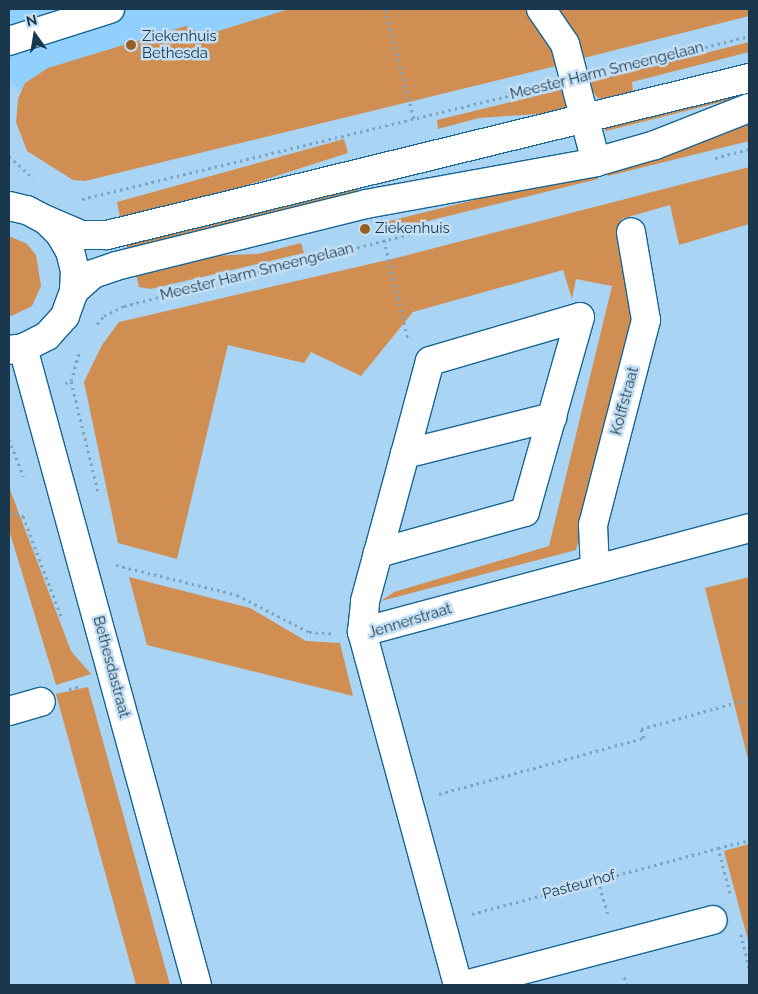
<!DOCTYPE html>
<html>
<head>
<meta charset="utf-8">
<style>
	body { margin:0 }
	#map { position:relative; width:758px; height:994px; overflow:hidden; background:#aad4f3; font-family:Raleway,sans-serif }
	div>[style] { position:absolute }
	.built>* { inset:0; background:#91cffd }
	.green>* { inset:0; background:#d18e52 }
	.path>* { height:3px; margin-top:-1.5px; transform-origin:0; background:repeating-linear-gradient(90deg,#7ea4c0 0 2.5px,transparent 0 6.5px) }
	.roads { filter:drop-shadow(1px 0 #166593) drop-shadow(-1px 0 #166593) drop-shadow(0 1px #166593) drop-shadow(0 -1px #166593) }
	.minor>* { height:28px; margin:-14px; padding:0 14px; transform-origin:14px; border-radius:14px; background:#fff }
	.dots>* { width:14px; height:14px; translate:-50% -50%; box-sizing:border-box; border:2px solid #c4dff4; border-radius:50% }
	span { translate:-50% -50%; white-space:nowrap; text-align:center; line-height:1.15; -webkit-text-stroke:5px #c4dff4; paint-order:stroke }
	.poi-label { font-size:15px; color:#1a384d }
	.left { translate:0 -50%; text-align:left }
	.street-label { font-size:15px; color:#1a384d }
	.frame { position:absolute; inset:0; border:10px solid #1a384d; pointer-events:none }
	.north { position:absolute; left:10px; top:10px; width:50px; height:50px; -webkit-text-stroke:4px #c4dff4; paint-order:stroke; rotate:347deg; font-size:14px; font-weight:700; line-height:20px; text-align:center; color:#1a384d }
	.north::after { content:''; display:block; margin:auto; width:18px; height:22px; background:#1a384d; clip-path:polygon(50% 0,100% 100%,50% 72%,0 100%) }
</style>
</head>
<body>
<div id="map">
	<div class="built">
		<i style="clip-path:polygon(9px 9px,390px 9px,36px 102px,9px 81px)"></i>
	</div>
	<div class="green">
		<i style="clip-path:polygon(289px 9px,535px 9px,564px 64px,85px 181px,73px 180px,27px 151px,16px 122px,18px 99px,25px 83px,48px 68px,186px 26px,206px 35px)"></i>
		<i style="clip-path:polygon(548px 9px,749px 9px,749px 16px,576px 60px)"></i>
		<i style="clip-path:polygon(749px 42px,749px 52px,632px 82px,633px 93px,609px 101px,598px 98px,586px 83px)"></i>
		<i style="clip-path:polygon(749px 86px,749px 95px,606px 131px,601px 123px)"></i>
		<i style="clip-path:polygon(565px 89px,569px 107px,566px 112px,479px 118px,438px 129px,437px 120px)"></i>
		<i style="clip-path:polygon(749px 118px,749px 141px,608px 176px,607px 166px)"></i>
		<i style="clip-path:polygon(344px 139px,348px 153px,213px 196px,120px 217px,117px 202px)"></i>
		<i style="clip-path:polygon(749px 167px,749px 224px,679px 245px,670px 205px,621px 219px,638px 325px,576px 550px,381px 601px,394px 592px,549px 546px,612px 286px,576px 279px,572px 299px,563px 270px,413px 312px,361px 376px,311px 352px,304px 363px,228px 345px,177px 559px,118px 543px,84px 382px,102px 345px,119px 322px,396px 258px)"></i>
		<i style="clip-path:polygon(596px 170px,598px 179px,379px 233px,377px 224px)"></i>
		<i style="clip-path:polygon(356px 184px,359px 195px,127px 250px,124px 237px)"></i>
		<i style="clip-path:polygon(9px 236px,27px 244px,36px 255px,41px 286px,32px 306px,9px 317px)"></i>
		<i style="clip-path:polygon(301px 243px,304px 253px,151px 289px,139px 287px,135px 270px,210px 256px,258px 254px)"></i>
		<i style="clip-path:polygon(9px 487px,71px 651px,91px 674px,56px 685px,9px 530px)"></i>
		<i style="clip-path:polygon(129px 577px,250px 608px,306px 641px,340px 643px,353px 696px,147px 645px)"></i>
		<i style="clip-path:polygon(749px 577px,749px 763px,705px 588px)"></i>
		<i style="clip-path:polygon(88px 687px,170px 985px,136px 985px,56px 694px)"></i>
		<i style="clip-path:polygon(749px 844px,749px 944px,724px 851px)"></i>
	</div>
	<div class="path">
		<i style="left:385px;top:9px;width:114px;rotate:75.2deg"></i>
		<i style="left:604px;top:72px;width:149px;rotate:-13.9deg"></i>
		<i style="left:9px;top:156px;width:33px;rotate:43deg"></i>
		<i style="left:715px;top:158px;width:35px;rotate:-15deg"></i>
		<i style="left:82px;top:199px;width:476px;rotate:-13.6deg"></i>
		<i style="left:384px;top:240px;width:102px;rotate:76.4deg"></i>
		<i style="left:97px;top:324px;width:11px;rotate:-49deg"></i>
		<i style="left:104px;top:316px;width:22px;rotate:-27deg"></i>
		<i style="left:124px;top:306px;width:336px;rotate:-14.1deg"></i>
		<i style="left:71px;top:381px;width:114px;rotate:76.3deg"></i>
		<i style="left:65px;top:383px;width:6px;rotate:-18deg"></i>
		<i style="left:71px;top:381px;width:32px;rotate:-74deg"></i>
		<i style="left:9px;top:439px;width:40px;rotate:69deg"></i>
		<i style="left:9px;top:512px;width:15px;rotate:16deg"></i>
		<i style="left:23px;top:516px;width:107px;rotate:69.2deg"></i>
		<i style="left:116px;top:565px;width:125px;rotate:13.9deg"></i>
		<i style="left:237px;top:595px;width:81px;rotate:27.2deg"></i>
		<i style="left:309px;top:632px;width:22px;rotate:3deg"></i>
		<i style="left:69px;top:689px;width:13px;rotate:-13deg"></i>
		<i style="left:439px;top:794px;width:213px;rotate:-15.3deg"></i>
		<i style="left:644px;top:738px;width:9px;rotate:-108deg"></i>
		<i style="left:641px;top:729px;width:112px;rotate:-15.5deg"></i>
		<i style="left:598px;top:880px;width:36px;rotate:74deg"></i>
		<i style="left:730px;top:893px;width:47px;rotate:-104.9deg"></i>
		<i style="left:718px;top:848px;width:32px;rotate:-14deg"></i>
		<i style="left:472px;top:914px;width:255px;rotate:-15deg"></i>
		<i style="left:741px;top:934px;width:35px;rotate:77deg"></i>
		<i style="left:624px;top:977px;width:9px;rotate:69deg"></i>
	</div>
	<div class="roads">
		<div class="minor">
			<i style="left:541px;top:9px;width:42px;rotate:55.6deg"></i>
			<i style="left:565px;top:44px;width:122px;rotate:75.3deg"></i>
			<i style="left:9px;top:41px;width:106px;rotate:-17.6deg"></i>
			<i style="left:9px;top:206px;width:18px;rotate:13deg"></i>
			<i style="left:27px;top:210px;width:21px;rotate:28deg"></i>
			<i style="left:46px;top:220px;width:20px;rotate:45deg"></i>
			<i style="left:60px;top:234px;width:20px;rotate:60deg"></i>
			<i style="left:70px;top:251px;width:21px;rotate:76deg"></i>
			<i style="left:75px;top:271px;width:20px;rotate:93deg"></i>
			<i style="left:74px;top:291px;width:27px;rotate:110deg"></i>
			<i style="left:65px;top:316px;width:27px;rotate:132deg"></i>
			<i style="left:47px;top:336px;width:27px;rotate:153deg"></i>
			<i style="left:23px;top:348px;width:14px;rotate:172deg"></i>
			<i style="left:46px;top:220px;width:39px;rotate:23deg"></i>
			<i style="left:82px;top:235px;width:25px"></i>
			<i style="left:107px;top:235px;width:661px;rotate:-13.74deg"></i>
			<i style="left:74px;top:291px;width:25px;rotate:-42deg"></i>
			<i style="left:93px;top:274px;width:24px;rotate:-19deg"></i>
			<i style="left:116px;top:266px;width:258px;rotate:-13.9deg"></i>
			<i style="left:366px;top:204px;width:234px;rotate:-10.3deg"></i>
			<i style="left:596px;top:162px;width:61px;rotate:-16.1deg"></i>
			<i style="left:655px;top:145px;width:101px;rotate:-21.5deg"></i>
			<i style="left:23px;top:348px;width:660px;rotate:74.72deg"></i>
			<i style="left:405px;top:454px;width:152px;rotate:-14.1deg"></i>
			<i style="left:595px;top:569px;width:44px;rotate:-92.6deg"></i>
			<i style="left:593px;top:525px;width:212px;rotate:-75.5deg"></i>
			<i style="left:646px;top:320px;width:89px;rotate:-99.7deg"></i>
			<i style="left:362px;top:632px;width:31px;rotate:-84deg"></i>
			<i style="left:365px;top:601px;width:152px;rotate:-74.8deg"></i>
			<i style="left:405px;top:454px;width:96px;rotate:-75deg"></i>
			<i style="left:430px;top:361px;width:156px;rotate:-16.3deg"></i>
			<i style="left:580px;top:317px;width:203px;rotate:105.8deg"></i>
			<i style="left:525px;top:512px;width:153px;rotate:164.4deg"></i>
			<i style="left:9px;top:711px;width:33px;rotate:-16deg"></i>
			<i style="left:458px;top:985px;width:366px;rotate:-105.2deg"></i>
			<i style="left:362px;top:632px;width:401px;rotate:-15deg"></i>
			<i style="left:465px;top:985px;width:256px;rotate:-14.7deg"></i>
		</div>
	</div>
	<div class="dots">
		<i style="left:131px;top:45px;background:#9b5e22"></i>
		<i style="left:365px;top:229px;background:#9b5e22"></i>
	</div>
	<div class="poi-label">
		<span class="left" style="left:142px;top:45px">Ziekenhuis<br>Bethesda</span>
		<span class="left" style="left:375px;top:229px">Ziekenhuis</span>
	</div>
	<div class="street-label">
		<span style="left:607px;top:71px;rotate:-14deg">Meester Harm Smeengelaan</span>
		<span style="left:257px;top:272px;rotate:-14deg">Meester Harm Smeengelaan</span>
		<span style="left:625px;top:401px;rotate:-75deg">Kolffstraat</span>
		<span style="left:410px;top:621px;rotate:-17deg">Jennerstraat</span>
		<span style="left:111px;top:667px;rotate:75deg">Bethesdastraat</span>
		<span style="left:579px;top:885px;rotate:-15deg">Pasteurhof</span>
	</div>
	<div class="frame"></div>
	<div class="north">N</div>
</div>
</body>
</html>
